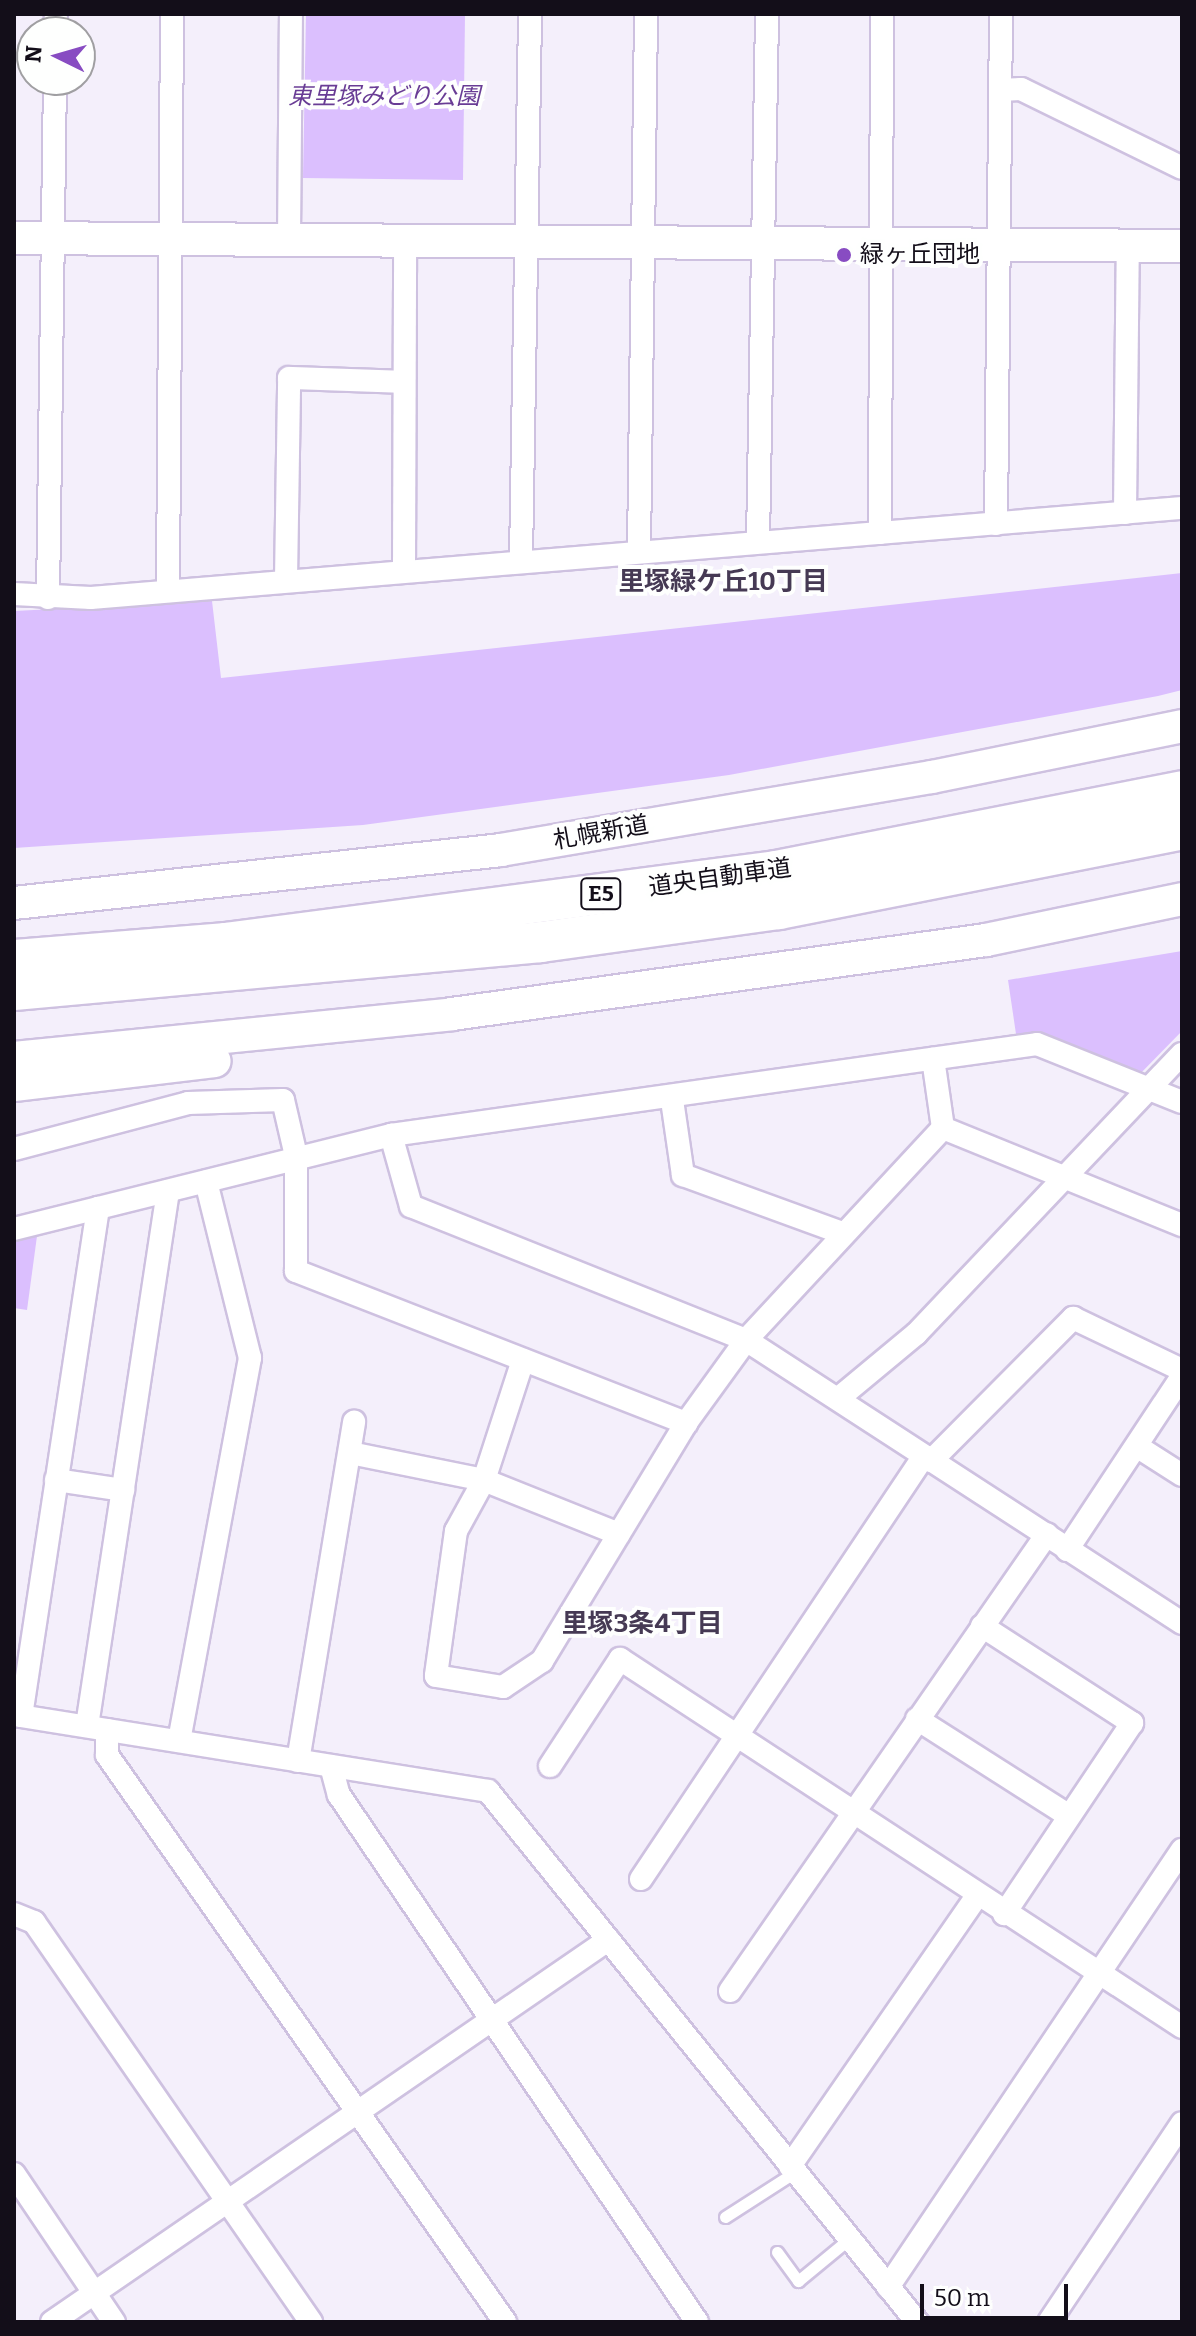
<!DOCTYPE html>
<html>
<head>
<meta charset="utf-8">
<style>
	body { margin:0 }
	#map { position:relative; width:1196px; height:2336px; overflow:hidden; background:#f4effb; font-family:Bitter,"Noto Sans JP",serif }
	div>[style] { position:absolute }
	.green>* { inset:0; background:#dbbffe }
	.roads { filter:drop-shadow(2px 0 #cec1e0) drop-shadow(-2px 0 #cec1e0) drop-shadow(0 2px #cec1e0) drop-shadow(0 -2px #cec1e0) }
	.lane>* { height:11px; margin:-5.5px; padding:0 5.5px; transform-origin:5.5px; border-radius:5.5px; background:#fff }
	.street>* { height:22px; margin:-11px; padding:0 11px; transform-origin:11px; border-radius:11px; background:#fff }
	.secondary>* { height:32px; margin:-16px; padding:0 16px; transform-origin:16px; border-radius:16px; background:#fff }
	.highway>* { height:40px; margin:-20px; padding:0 20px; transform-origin:20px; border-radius:20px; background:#fff }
	.dots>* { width:22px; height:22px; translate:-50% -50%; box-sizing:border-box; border:4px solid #fefffe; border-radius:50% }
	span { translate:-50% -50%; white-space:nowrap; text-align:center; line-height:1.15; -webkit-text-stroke:8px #fefffe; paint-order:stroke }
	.shield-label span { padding:2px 6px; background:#fefffe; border:2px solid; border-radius:6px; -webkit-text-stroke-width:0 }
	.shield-label { font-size:22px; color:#130e19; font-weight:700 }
	.park-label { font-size:24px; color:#693d95; font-style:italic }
	.poi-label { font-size:24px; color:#130e19 }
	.left { translate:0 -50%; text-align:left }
	.street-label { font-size:24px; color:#130e19 }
	.neighbourhood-label { font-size:26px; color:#463a54; font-weight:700 }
	.frame { position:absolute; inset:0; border:16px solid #130e19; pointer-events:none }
	.north { position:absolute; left:16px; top:16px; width:80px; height:80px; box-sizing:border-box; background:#fefffe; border:2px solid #a09fa2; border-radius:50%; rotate:275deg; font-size:22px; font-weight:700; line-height:32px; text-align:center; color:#130e19 }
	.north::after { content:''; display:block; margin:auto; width:28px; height:36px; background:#884cc2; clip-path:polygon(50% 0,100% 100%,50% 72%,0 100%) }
	.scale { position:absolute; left:920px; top:2284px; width:148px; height:36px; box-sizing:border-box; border:4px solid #130e19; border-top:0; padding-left:10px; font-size:24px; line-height:28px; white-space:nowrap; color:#130e19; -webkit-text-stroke:6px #fefffe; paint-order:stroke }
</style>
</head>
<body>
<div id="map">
	<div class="green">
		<i style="clip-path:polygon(306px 14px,465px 14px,463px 180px,303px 178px)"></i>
		<i style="clip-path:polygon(1182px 573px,1182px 690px,1158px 696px,729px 775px,363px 825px,14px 848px,14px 611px,212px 601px,221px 678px)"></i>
		<i style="clip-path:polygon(1182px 951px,1182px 1031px,1137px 1077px,1031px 1032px,1016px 1034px,1008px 980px)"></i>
		<i style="clip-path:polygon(37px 1236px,27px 1310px,14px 1308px,14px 1242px)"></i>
	</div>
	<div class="roads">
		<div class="lane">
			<i style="left:725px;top:2217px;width:83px;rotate:-32.7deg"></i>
			<i style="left:777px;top:2252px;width:36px;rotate:54deg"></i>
			<i style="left:798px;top:2281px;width:66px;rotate:-39.5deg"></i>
		</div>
		<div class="street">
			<i style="left:55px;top:32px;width:18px;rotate:-87deg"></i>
			<i style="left:1000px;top:90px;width:21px;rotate:-3deg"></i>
			<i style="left:1021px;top:89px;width:179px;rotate:26.1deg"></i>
			<i style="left:289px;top:238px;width:224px;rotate:-89.5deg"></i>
			<i style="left:1125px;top:513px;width:267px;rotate:-89.4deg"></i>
			<i style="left:996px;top:524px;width:510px;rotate:-89.44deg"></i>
			<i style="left:880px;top:533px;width:519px;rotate:-89.78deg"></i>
			<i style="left:758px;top:542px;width:528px;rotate:-89.02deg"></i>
			<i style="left:639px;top:550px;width:536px;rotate:-89.25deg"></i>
			<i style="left:521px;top:559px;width:545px;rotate:-89.05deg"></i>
			<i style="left:404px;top:569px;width:329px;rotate:-89.8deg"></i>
			<i style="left:286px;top:580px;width:202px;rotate:-89.1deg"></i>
			<i style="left:289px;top:378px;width:114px;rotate:2deg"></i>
			<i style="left:168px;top:587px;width:573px;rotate:-89.6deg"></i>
			<i style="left:14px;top:594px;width:77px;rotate:3deg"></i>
			<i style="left:91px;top:598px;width:1095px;rotate:-4.72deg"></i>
			<i style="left:48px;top:598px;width:518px;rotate:-89.23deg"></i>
			<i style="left:672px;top:1100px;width:76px;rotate:81.7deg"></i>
			<i style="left:683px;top:1175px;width:169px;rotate:20deg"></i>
			<i style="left:943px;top:1128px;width:258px;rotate:22.1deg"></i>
			<i style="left:391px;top:1135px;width:74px;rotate:74.3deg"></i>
			<i style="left:411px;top:1206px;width:361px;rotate:21.8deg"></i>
			<i style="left:746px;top:1340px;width:520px;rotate:32.99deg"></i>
			<i style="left:14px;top:1149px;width:180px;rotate:-14.8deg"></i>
			<i style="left:188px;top:1103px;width:95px;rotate:-1.8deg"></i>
			<i style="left:283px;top:1100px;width:57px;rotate:76.9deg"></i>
			<i style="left:296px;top:1156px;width:115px;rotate:90deg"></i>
			<i style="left:296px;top:1271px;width:419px;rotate:21.3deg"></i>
			<i style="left:14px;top:1229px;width:389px;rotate:-14deg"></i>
			<i style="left:391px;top:1135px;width:652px;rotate:-8.02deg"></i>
			<i style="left:1037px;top:1044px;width:156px;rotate:21.8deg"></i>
			<i style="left:523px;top:1360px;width:126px;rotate:108deg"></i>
			<i style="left:484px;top:1480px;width:58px;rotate:118.8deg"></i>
			<i style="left:456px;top:1531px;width:146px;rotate:97.9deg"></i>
			<i style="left:436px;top:1676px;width:68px;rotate:9.3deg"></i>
			<i style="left:503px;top:1687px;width:47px;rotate:-33.7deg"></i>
			<i style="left:542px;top:1661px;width:278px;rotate:-58.8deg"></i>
			<i style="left:686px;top:1423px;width:102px;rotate:-54.1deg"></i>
			<i style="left:746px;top:1340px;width:289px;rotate:-47.1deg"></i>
			<i style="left:943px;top:1128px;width:70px;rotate:-98.2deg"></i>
			<i style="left:840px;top:1397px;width:99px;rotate:-39.7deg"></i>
			<i style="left:916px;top:1334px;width:386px;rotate:-46.5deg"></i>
			<i style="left:1138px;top:1447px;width:52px;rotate:32.5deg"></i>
			<i style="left:350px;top:1453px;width:137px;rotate:11.4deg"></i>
			<i style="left:484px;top:1480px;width:145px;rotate:21.8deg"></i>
			<i style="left:931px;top:1461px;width:202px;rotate:-45.2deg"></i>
			<i style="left:1073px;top:1318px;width:121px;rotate:25.5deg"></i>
			<i style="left:56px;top:1480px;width:68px;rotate:8.5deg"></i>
			<i style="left:1067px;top:1550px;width:209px;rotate:-56.5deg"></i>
			<i style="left:982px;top:1626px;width:179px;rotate:32.9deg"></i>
			<i style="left:1132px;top:1723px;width:230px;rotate:123.8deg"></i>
			<i style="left:14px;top:1715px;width:480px;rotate:9.1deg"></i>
			<i style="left:488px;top:1791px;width:683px;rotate:51.06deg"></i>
			<i style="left:21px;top:1716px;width:514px;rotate:-81.38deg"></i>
			<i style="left:917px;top:1719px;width:180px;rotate:32.5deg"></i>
			<i style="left:87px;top:1726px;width:541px;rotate:-81.39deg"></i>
			<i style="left:107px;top:1730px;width:25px;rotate:90deg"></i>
			<i style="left:107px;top:1755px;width:693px;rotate:54.93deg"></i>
			<i style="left:179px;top:1741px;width:390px;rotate:-79.5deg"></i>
			<i style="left:250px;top:1358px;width:182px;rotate:-104deg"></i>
			<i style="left:298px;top:1761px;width:344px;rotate:-80.6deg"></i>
			<i style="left:331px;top:1766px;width:30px;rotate:75deg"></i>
			<i style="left:339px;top:1795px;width:637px;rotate:55.81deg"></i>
			<i style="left:550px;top:1766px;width:128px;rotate:-56.8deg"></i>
			<i style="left:620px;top:1659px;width:672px;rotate:33.22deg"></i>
			<i style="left:641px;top:1879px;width:509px;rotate:-56.22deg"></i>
			<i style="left:14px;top:1914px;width:22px;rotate:22deg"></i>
			<i style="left:34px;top:1922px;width:487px;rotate:55.3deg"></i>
			<i style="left:730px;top:1991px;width:556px;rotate:-55.25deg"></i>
			<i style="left:790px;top:2166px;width:328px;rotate:-55.3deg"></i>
			<i style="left:14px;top:2174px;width:179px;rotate:56deg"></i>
			<i style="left:888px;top:2287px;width:527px;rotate:-56.07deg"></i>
			<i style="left:52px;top:2322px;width:675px;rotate:-34.49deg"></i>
			<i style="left:1049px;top:2322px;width:239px;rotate:-56.2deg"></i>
		</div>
		<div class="secondary">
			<i style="left:14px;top:238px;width:1168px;rotate:0.39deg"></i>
			<i style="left:14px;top:903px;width:489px;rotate:-6.2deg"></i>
			<i style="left:500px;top:850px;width:438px;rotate:-9.6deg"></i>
			<i style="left:932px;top:777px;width:255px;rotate:-11.5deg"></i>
			<i style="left:14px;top:1058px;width:440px;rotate:-5.7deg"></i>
			<i style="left:452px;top:1014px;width:539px;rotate:-7.89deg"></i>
			<i style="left:986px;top:940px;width:200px;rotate:-11.8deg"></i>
			<i style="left:14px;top:1085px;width:202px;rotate:-6.8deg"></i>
		</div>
		<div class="highway">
			<i style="left:14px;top:960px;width:212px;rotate:-4.6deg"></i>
			<i style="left:225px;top:943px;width:556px;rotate:-7.44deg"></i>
			<i style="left:776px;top:871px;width:414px;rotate:-11.1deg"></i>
			<i style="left:14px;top:990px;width:529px;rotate:-5.2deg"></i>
			<i style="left:541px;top:942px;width:240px;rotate:-7.9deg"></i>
			<i style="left:779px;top:909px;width:411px;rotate:-11.2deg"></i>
		</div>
	</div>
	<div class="dots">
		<i style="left:844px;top:255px;background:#884cc2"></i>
	</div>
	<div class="shield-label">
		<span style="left:601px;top:894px">E5</span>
	</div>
	<div class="park-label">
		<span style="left:384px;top:97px">東里塚みどり公園</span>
	</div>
	<div class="poi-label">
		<span class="left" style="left:860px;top:255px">緑ヶ丘団地</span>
	</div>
	<div class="street-label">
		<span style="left:601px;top:833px;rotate:-10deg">札幌新道</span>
		<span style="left:720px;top:878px;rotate:-8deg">道央自動車道</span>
	</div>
	<div class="neighbourhood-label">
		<span style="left:723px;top:582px">里塚緑ケ丘10丁目</span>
		<span style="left:642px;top:1624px">里塚3条4丁目</span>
	</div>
	<div class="frame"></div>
	<div class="north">N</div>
	<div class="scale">50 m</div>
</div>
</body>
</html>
